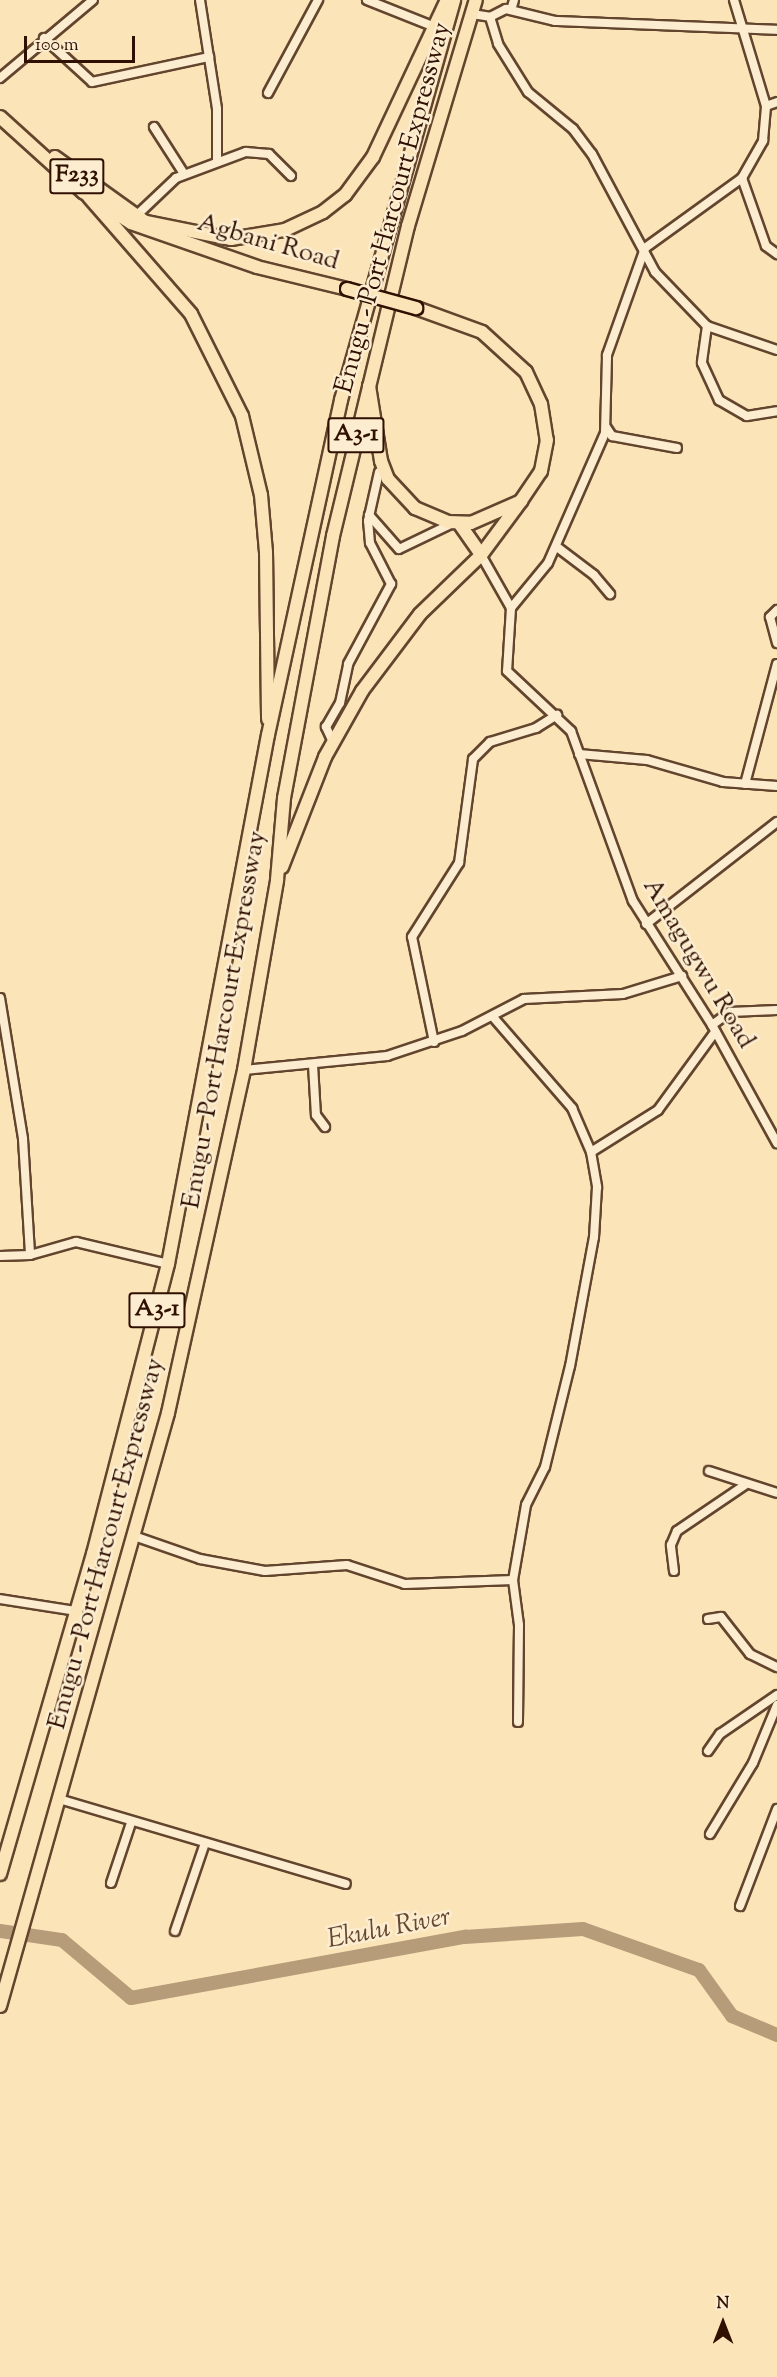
<!DOCTYPE html>
<html>
<head>
<meta charset="utf-8">
<style>
	body { margin:0 }
	#map { position:relative; width:777px; height:2377px; overflow:hidden; background:#fbe4b8; font-family:"Sorts Mill Goudy",serif }
	div>[style] { position:absolute }
	.river>* { height:14px; margin:-7px; padding:0 7px; transform-origin:7px; border-radius:7px; background:#b69c79 }
	.roads { filter:drop-shadow(2px 0 #63452e) drop-shadow(-2px 0 #63452e) drop-shadow(0 2px #63452e) drop-shadow(0 -2px #63452e) }
	.minor>* { height:8px; margin:-4px; padding:0 4px; transform-origin:4px; border-radius:4px; background:#fcedd1 }
	.primary>* { height:12px; margin:-6px; padding:0 6px; transform-origin:6px; border-radius:6px; background:#fbe4b8 }
	.trunk>* { height:12px; margin:-6px; padding:0 6px; transform-origin:6px; border-radius:6px; background:#fbe4b8 }
	.bridges { filter:drop-shadow(2px 0 #301000) drop-shadow(-2px 0 #301000) drop-shadow(0 2px #301000) drop-shadow(0 -2px #301000) }
	.primary-bridge>* { height:12px; margin:-6px; padding:0 6px; transform-origin:6px; border-radius:6px; background:#fbe4b8 }
	span { translate:-50% -50%; white-space:nowrap; text-align:center; line-height:1.15; -webkit-text-stroke:5px #fcedd1; paint-order:stroke }
	.shield-label span { padding:2px 4px; background:#fcedd1; border:2px solid; border-radius:4px; -webkit-text-stroke-width:0 }
	.shield-label { font-size:24px; color:#301000; font-weight:700 }
	.street-label { font-size:26px; color:#301000 }
	.water-label { font-size:27px; color:#664830; font-style:italic }
	.north { position:absolute; left:693px; top:2293px; width:60px; height:60px; -webkit-text-stroke:4px #fcedd1; paint-order:stroke; rotate:0deg; font-size:16px; font-weight:700; line-height:24px; text-align:center; color:#301000 }
	.north::after { content:''; display:block; margin:auto; width:21px; height:27px; background:#301000; clip-path:polygon(50% 0,100% 100%,50% 72%,0 100%) }
	.scale { position:absolute; left:24px; top:36px; width:111px; height:27px; box-sizing:border-box; border:3px solid #301000; border-top:0; padding-left:8px; font-size:18px; line-height:21px; white-space:nowrap; color:#301000; -webkit-text-stroke:4px #fcedd1; paint-order:stroke }
</style>
</head>
<body>
<div id="map">
	<div class="river">
		<i style="left:0;top:1931px;width:63px;rotate:8.3deg"></i>
		<i style="left:62px;top:1940px;width:90px;rotate:40deg"></i>
		<i style="left:131px;top:1998px;width:340px;rotate:-10.4deg"></i>
		<i style="left:465px;top:1937px;width:118px;rotate:-3.9deg"></i>
		<i style="left:583px;top:1929px;width:123px;rotate:19.5deg"></i>
		<i style="left:699px;top:1970px;width:57px;rotate:54.3deg"></i>
		<i style="left:732px;top:2016px;width:49px;rotate:22.9deg"></i>
	</div>
	<div class="roads">
		<div class="minor">
			<i style="left:200px;top:0;width:110px;rotate:81.1deg"></i>
			<i style="left:217px;top:109px;width:52px;rotate:90deg"></i>
			<i style="left:367px;top:0;width:73px;rotate:21.7deg"></i>
			<i style="left:511px;top:10px;width:10px;rotate:-73deg"></i>
			<i style="left:472px;top:14px;width:18px;rotate:9deg"></i>
			<i style="left:490px;top:17px;width:28px;rotate:73deg"></i>
			<i style="left:498px;top:44px;width:57px;rotate:58deg"></i>
			<i style="left:528px;top:92px;width:58px;rotate:39.4deg"></i>
			<i style="left:573px;top:129px;width:31px;rotate:53deg"></i>
			<i style="left:592px;top:154px;width:134px;rotate:61.9deg"></i>
			<i style="left:655px;top:272px;width:75px;rotate:46.1deg"></i>
			<i style="left:707px;top:326px;width:74px;rotate:18.9deg"></i>
			<i style="left:490px;top:17px;width:18px;rotate:-27deg"></i>
			<i style="left:506px;top:9px;width:50px;rotate:13.8deg"></i>
			<i style="left:555px;top:21px;width:222px;rotate:2.3deg"></i>
			<i style="left:44px;top:38px;width:65px;rotate:42.5deg"></i>
			<i style="left:92px;top:82px;width:120px;rotate:-12.1deg"></i>
			<i style="left:0;top:78px;width:121px;rotate:-40deg"></i>
			<i style="left:268px;top:93px;width:106px;rotate:-61.7deg"></i>
			<i style="left:766px;top:106px;width:12px;rotate:-20deg"></i>
			<i style="left:154px;top:127px;width:56px;rotate:57.4deg"></i>
			<i style="left:742px;top:178px;width:72px;rotate:70.6deg"></i>
			<i style="left:766px;top:246px;width:14px;rotate:36deg"></i>
			<i style="left:136px;top:216px;width:55px;rotate:-43.5deg"></i>
			<i style="left:176px;top:178px;width:75px;rotate:-20.4deg"></i>
			<i style="left:246px;top:152px;width:23px;rotate:5deg"></i>
			<i style="left:269px;top:154px;width:31px;rotate:45deg"></i>
			<i style="left:707px;top:326px;width:37px;rotate:98deg"></i>
			<i style="left:702px;top:363px;width:41px;rotate:65.3deg"></i>
			<i style="left:719px;top:400px;width:32px;rotate:30deg"></i>
			<i style="left:747px;top:416px;width:30px;rotate:-9deg"></i>
			<i style="left:606px;top:427px;width:11px;rotate:56deg"></i>
			<i style="left:612px;top:436px;width:66px;rotate:10.5deg"></i>
			<i style="left:369px;top:515px;width:45px;rotate:48.6deg"></i>
			<i style="left:399px;top:549px;width:60px;rotate:-25.7deg"></i>
			<i style="left:557px;top:547px;width:46px;rotate:37.1deg"></i>
			<i style="left:594px;top:575px;width:25px;rotate:50deg"></i>
			<i style="left:481px;top:555px;width:61px;rotate:60.5deg"></i>
			<i style="left:511px;top:608px;width:63px;rotate:93.6deg"></i>
			<i style="left:507px;top:671px;width:88px;rotate:43.2deg"></i>
			<i style="left:571px;top:731px;width:181px;rotate:70deg"></i>
			<i style="left:633px;top:901px;width:147px;rotate:57.5deg"></i>
			<i style="left:712px;top:1025px;width:135px;rotate:61.2deg"></i>
			<i style="left:511px;top:608px;width:58px;rotate:-50.6deg"></i>
			<i style="left:548px;top:563px;width:142px;rotate:-66.3deg"></i>
			<i style="left:605px;top:433px;width:78px;rotate:-88.5deg"></i>
			<i style="left:607px;top:355px;width:114px;rotate:-70.4deg"></i>
			<i style="left:645px;top:248px;width:120px;rotate:-35.8deg"></i>
			<i style="left:742px;top:178px;width:43px;rotate:-60.4deg"></i>
			<i style="left:763px;top:141px;width:35px;rotate:-85deg"></i>
			<i style="left:766px;top:106px;width:111px;rotate:-106.8deg"></i>
			<i style="left:777px;top:610px;width:10px;rotate:135deg"></i>
			<i style="left:770px;top:617px;width:27px;rotate:75deg"></i>
			<i style="left:333px;top:742px;width:17px;rotate:-115deg"></i>
			<i style="left:326px;top:727px;width:28px;rotate:-60deg"></i>
			<i style="left:340px;top:703px;width:40px;rotate:-78deg"></i>
			<i style="left:348px;top:664px;width:91px;rotate:-61.7deg"></i>
			<i style="left:391px;top:584px;width:46px;rotate:-117.1deg"></i>
			<i style="left:370px;top:543px;width:22px;rotate:-95deg"></i>
			<i style="left:368px;top:521px;width:50px;rotate:-77.3deg"></i>
			<i style="left:579px;top:754px;width:68px;rotate:5deg"></i>
			<i style="left:647px;top:760px;width:79px;rotate:16.1deg"></i>
			<i style="left:723px;top:782px;width:54px;rotate:4.2deg"></i>
			<i style="left:745px;top:784px;width:124px;rotate:-75.1deg"></i>
			<i style="left:646px;top:924px;width:166px;rotate:-37.9deg"></i>
			<i style="left:0;top:998px;width:143px;rotate:80.7deg"></i>
			<i style="left:23px;top:1139px;width:116px;rotate:86.5deg"></i>
			<i style="left:493px;top:1017px;width:121px;rotate:49deg"></i>
			<i style="left:572px;top:1108px;width:48px;rotate:66.6deg"></i>
			<i style="left:591px;top:1152px;width:36px;rotate:80deg"></i>
			<i style="left:597px;top:1187px;width:50px;rotate:93.4deg"></i>
			<i style="left:594px;top:1237px;width:131px;rotate:100.5deg"></i>
			<i style="left:570px;top:1366px;width:104px;rotate:103.9deg"></i>
			<i style="left:545px;top:1467px;width:42px;rotate:116.6deg"></i>
			<i style="left:526px;top:1505px;width:76px;rotate:99.8deg"></i>
			<i style="left:513px;top:1580px;width:45px;rotate:82.4deg"></i>
			<i style="left:519px;top:1625px;width:97px;rotate:90.6deg"></i>
			<i style="left:712px;top:1025px;width:22px;rotate:-36deg"></i>
			<i style="left:730px;top:1012px;width:47px;rotate:-2.4deg"></i>
			<i style="left:434px;top:1042px;width:107px;rotate:-101.8deg"></i>
			<i style="left:412px;top:937px;width:88px;rotate:-57.6deg"></i>
			<i style="left:459px;top:863px;width:105px;rotate:-82.3deg"></i>
			<i style="left:473px;top:759px;width:24px;rotate:-45deg"></i>
			<i style="left:490px;top:742px;width:48px;rotate:-16.9deg"></i>
			<i style="left:536px;top:728px;width:25px;rotate:-32deg"></i>
			<i style="left:313px;top:1065px;width:50px;rotate:86.6deg"></i>
			<i style="left:316px;top:1115px;width:15px;rotate:53deg"></i>
			<i style="left:244px;top:1070px;width:144px;rotate:-5.6deg"></i>
			<i style="left:387px;top:1056px;width:79px;rotate:-18.4deg"></i>
			<i style="left:462px;top:1031px;width:70px;rotate:-27.3deg"></i>
			<i style="left:524px;top:999px;width:99px;rotate:-2.9deg"></i>
			<i style="left:623px;top:994px;width:62px;rotate:-17deg"></i>
			<i style="left:591px;top:1152px;width:79px;rotate:-32.1deg"></i>
			<i style="left:658px;top:1110px;width:97px;rotate:-53.8deg"></i>
			<i style="left:0;top:1256px;width:30px;rotate:-2deg"></i>
			<i style="left:30px;top:1255px;width:48px;rotate:-15.8deg"></i>
			<i style="left:76px;top:1242px;width:95px;rotate:13.4deg"></i>
			<i style="left:709px;top:1471px;width:71px;rotate:17.9deg"></i>
			<i style="left:134px;top:1536px;width:70px;rotate:19.2deg"></i>
			<i style="left:200px;top:1559px;width:66px;rotate:10.5deg"></i>
			<i style="left:265px;top:1571px;width:82px;rotate:-4.2deg"></i>
			<i style="left:347px;top:1565px;width:61px;rotate:18.1deg"></i>
			<i style="left:405px;top:1584px;width:108px;rotate:-2.1deg"></i>
			<i style="left:674px;top:1571px;width:26px;rotate:-97deg"></i>
			<i style="left:671px;top:1545px;width:15px;rotate:-67deg"></i>
			<i style="left:677px;top:1531px;width:82px;rotate:-34.1deg"></i>
			<i style="left:0;top:1599px;width:77px;rotate:9deg"></i>
			<i style="left:708px;top:1619px;width:13px;rotate:-9deg"></i>
			<i style="left:721px;top:1617px;width:47px;rotate:51.9deg"></i>
			<i style="left:750px;top:1654px;width:30px;rotate:26deg"></i>
			<i style="left:708px;top:1751px;width:21px;rotate:-55deg"></i>
			<i style="left:720px;top:1734px;width:69px;rotate:-34.4deg"></i>
			<i style="left:59px;top:1799px;width:299px;rotate:16.5deg"></i>
			<i style="left:710px;top:1834px;width:83px;rotate:-58.8deg"></i>
			<i style="left:753px;top:1763px;width:63px;rotate:-67.5deg"></i>
			<i style="left:111px;top:1883px;width:63px;rotate:-71.6deg"></i>
			<i style="left:740px;top:1906px;width:104px;rotate:-69.1deg"></i>
			<i style="left:175px;top:1931px;width:93px;rotate:-71.2deg"></i>
		</div>
		<div class="primary">
			<i style="left:0;top:117px;width:112px;rotate:42.1deg"></i>
			<i style="left:83px;top:192px;width:57px;rotate:32.9deg"></i>
			<i style="left:131px;top:223px;width:133px;rotate:19.2deg"></i>
			<i style="left:257px;top:267px;width:93px;rotate:13.7deg"></i>
			<i style="left:55px;top:157px;width:118px;rotate:35.7deg"></i>
			<i style="left:416px;top:308px;width:70px;rotate:20deg"></i>
			<i style="left:482px;top:332px;width:59px;rotate:42.3deg"></i>
			<i style="left:526px;top:372px;width:35px;rotate:65deg"></i>
			<i style="left:541px;top:404px;width:36px;rotate:81deg"></i>
			<i style="left:547px;top:440px;width:32px;rotate:101deg"></i>
			<i style="left:541px;top:471px;width:36px;rotate:124deg"></i>
		</div>
		<div class="trunk">
			<i style="left:89px;top:197px;width:155px;rotate:48.9deg"></i>
			<i style="left:191px;top:314px;width:114px;rotate:63.4deg"></i>
			<i style="left:242px;top:416px;width:81px;rotate:76.5deg"></i>
			<i style="left:261px;top:495px;width:57px;rotate:85deg"></i>
			<i style="left:266px;top:552px;width:167px;rotate:89.3deg"></i>
			<i style="left:146px;top:222px;width:87px;rotate:11.3deg"></i>
			<i style="left:231px;top:239px;width:55px;rotate:-9.5deg"></i>
			<i style="left:285px;top:230px;width:42px;rotate:-25.3deg"></i>
			<i style="left:323px;top:212px;width:28px;rotate:-38deg"></i>
			<i style="left:345px;top:195px;width:47px;rotate:-53.6deg"></i>
			<i style="left:373px;top:157px;width:174px;rotate:-64.8deg"></i>
			<i style="left:369px;top:386px;width:76px;rotate:80.9deg"></i>
			<i style="left:381px;top:461px;width:19px;rotate:69deg"></i>
			<i style="left:388px;top:479px;width:40px;rotate:47deg"></i>
			<i style="left:415px;top:508px;width:36px;rotate:23deg"></i>
			<i style="left:448px;top:522px;width:23px;rotate:2deg"></i>
			<i style="left:471px;top:523px;width:55px;rotate:-23.7deg"></i>
			<i style="left:459px;top:523px;width:39px;rotate:55deg"></i>
			<i style="left:282px;top:867px;width:118px;rotate:-68.6deg"></i>
			<i style="left:325px;top:757px;width:76px;rotate:-60.7deg"></i>
			<i style="left:362px;top:691px;width:96px;rotate:-53deg"></i>
			<i style="left:420px;top:614px;width:85px;rotate:-44deg"></i>
			<i style="left:481px;top:555px;width:67px;rotate:-53.5deg"></i>
			<i style="left:0;top:1874px;width:333px;rotate:-73.8deg"></i>
			<i style="left:93px;top:1554px;width:300px;rotate:-75.5deg"></i>
			<i style="left:168px;top:1264px;width:538px;rotate:-79.3deg"></i>
			<i style="left:268px;top:735px;width:343px;rotate:-77.7deg"></i>
			<i style="left:341px;top:400px;width:416px;rotate:-74.2deg"></i>
			<i style="left:0;top:2006px;width:616px;rotate:-74.18deg"></i>
			<i style="left:168px;top:1413px;width:351px;rotate:-77.5deg"></i>
			<i style="left:244px;top:1070px;width:193px;rotate:-80.1deg"></i>
			<i style="left:277px;top:880px;width:82px;rotate:-85.1deg"></i>
			<i style="left:284px;top:798px;width:267px;rotate:-79.4deg"></i>
			<i style="left:333px;top:536px;width:319px;rotate:-76.4deg"></i>
			<i style="left:408px;top:226px;width:236px;rotate:-73.3deg"></i>
		</div>
	</div>
	<div class="bridges">
		<div class="primary-bridge">
			<i style="left:347px;top:289px;width:72px;rotate:15.4deg"></i>
		</div>
	</div>
	<div class="shield-label">
		<span style="left:77px;top:176px">F233</span>
		<span style="left:356px;top:435px">A3-1</span>
		<span style="left:157px;top:1310px">A3-1</span>
	</div>
	<div class="street-label">
		<span style="left:394px;top:208px;rotate:-75deg">Enugu - Port Harcourt Expressway</span>
		<span style="left:268px;top:243px;rotate:16deg">Agbani Road</span>
		<span style="left:698px;top:964px;rotate:59deg">Amagugwu Road</span>
		<span style="left:225px;top:1020px;rotate:-80deg">Enugu - Port Harcourt Expressway</span>
		<span style="left:107px;top:1544px;rotate:-75deg">Enugu - Port Harcourt Expressway</span>
	</div>
	<div class="water-label">
		<span style="left:389px;top:1929px;rotate:-11deg">Ekulu River</span>
	</div>
	<div class="north">N</div>
	<div class="scale">100 m</div>
</div>
</body>
</html>
